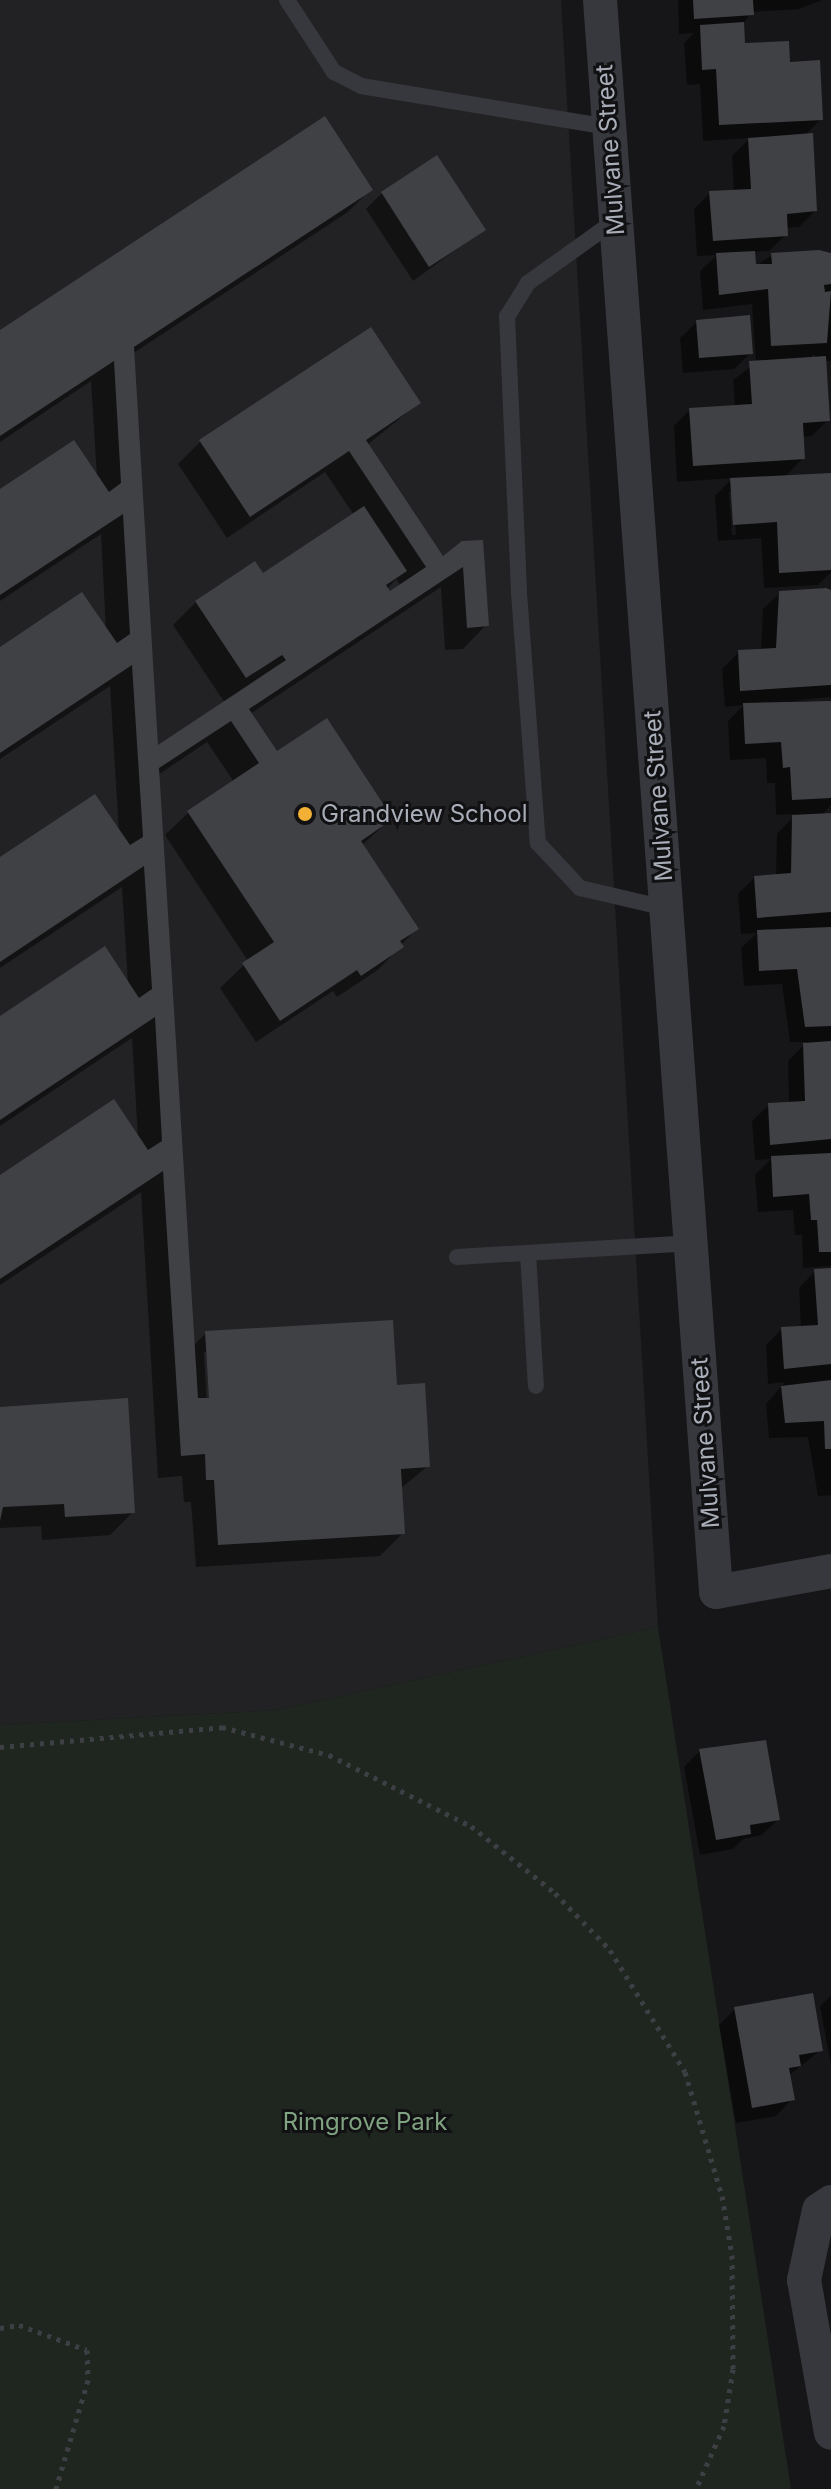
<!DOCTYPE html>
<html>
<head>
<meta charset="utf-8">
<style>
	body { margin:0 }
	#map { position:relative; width:831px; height:2489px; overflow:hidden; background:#161618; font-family:Inter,sans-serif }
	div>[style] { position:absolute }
	.built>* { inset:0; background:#222225 }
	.green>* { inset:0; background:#1e261f }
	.shadow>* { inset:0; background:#0007 }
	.building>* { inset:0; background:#404145 }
	.path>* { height:5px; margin-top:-2.5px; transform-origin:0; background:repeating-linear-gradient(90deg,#3d3f44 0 4px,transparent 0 10px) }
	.lane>* { height:16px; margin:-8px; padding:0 8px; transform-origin:8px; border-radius:8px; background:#37383d }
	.street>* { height:34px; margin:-17px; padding:0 17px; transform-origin:17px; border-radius:17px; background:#37383d }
	.dots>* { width:22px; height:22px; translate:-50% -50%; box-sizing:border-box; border:4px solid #111113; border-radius:50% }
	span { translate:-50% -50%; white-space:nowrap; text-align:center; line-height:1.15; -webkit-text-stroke:6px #111113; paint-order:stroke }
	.street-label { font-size:24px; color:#a8adb8 }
	.poi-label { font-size:24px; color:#a8adb8 }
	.left { translate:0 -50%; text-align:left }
	.park-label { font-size:24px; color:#7fa381 }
</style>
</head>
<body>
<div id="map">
	<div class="built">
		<i style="clip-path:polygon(0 0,561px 0,658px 1627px,277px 1710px,0 1725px)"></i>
	</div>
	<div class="green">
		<i style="clip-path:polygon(658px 1627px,791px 2489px,0 2489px,0 1725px,277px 1710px)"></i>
	</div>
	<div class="shadow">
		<i style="clip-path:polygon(evenodd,678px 0,822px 0,799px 9px,752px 12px,742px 25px,743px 46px,788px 64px,821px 119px,804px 136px,815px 211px,799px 227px,785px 228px,786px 235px,769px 251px,753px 252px,754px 267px,772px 255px,831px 254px,831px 361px,824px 361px,828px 420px,812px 436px,802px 437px,803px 458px,785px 477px,831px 474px,831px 572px,818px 585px,764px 588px,761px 538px,718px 541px,715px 496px,733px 478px,677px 482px,674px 426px,690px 410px,735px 407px,733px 380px,756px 363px,752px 304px,703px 310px,700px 271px,717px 255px,697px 256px,694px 209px,710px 193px,734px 192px,732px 156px,750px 138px,703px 141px,700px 84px,687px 85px,684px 43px,694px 33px,679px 34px,678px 0,814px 354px,816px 359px,808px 360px,814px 354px,678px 0,729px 492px,733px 492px,736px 535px,732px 535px,729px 492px)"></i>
		<i style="clip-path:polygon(evenodd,371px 189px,348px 212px,132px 354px,156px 749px,225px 703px,173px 625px,196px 602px,263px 575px,354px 515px,325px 472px,227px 538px,178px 464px,201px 441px,419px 403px,367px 445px,443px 559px,463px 543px,486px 625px,463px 649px,445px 650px,441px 587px,250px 714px,276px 754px,391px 819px,361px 846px,416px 929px,379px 969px,337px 997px,333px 991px,256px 1042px,220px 988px,248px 961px,165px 835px,188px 813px,234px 782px,207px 742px,158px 775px,193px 1346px,206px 1333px,395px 1387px,428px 1466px,400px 1489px,403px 1533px,380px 1556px,196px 1567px,191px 1502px,184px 1502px,182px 1476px,158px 1478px,141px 1192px,0 1285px,0 1177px,138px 1138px,132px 1038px,0 1126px,0 1018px,128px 984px,122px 887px,0 968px,0 859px,119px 833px,110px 686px,0 759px,0 649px,106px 631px,101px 534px,0 601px,0 491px,97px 478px,91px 381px,0 442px,0 333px,371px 189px,396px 579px,401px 586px,390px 593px,387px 589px,396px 579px,371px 189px,204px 1352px,208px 1352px,211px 1408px,207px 1408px,204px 1352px)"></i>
		<i style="clip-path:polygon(382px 193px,484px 229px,413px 281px,366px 209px)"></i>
		<i style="clip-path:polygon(697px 322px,751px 353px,734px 369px,683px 373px,680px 338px)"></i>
		<i style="clip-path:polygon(831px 591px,831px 697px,797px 700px,831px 703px,831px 805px,821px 816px,831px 815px,831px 1266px,803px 1268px,802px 1235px,795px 1235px,793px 1210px,758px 1212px,755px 1175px,771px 1159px,755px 1160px,752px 1121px,769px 1105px,789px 1104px,788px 1061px,807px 1042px,790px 1042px,782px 984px,744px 986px,741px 948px,757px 933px,741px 934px,738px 894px,754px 878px,776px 877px,777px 834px,796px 814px,776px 815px,775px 783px,767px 783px,766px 758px,730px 760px,728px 721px,744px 705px,725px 707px,722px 669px,739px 652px,761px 651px,763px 609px,780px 593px)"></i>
		<i style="clip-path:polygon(831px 1270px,831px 1495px,818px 1496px,808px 1437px,769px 1438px,766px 1404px,785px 1382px,768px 1384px,766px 1345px,782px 1329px,801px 1328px,799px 1288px,815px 1271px)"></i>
		<i style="clip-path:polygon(0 1409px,133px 1512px,110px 1535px,42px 1540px,41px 1526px,0 1528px)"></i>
		<i style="clip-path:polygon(764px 1742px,778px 1819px,762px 1835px,743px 1839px,733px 1849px,700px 1855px,684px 1767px,700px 1751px)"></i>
		<i style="clip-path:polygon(831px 1996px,831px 2065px,820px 2006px)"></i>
		<i style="clip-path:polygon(735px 2009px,821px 2050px,788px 2076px,792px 2099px,776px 2116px,736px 2123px,719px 2025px)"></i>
	</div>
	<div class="building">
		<i style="clip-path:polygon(693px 0,753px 0,754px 15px,694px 19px)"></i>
		<i style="clip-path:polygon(744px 22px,745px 43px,789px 41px,790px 62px,820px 60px,823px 120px,719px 125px,716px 69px,702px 70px,700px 25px)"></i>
		<i style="clip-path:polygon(325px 116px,373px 190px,134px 347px,158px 745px,286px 660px,282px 655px,246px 678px,195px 601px,255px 561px,263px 573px,364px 506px,407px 571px,386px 585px,390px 591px,426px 567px,349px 451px,250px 517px,199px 440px,371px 327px,421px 403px,366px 440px,443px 556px,462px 541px,483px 540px,489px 626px,467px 628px,463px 567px,249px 709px,277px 751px,327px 718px,393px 819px,361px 841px,419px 929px,400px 941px,404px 947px,361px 976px,357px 970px,280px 1021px,242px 963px,274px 942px,187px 811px,259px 763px,231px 721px,159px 768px,198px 1398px,209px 1398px,205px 1331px,393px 1320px,397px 1385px,425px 1383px,430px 1467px,401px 1469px,405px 1534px,218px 1545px,214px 1480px,206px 1480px,205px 1454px,181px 1456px,163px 1171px,0 1279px,0 1175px,114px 1099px,148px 1150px,162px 1141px,155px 1017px,0 1120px,0 1016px,105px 946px,139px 998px,152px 989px,144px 866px,0 962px,0 857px,95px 794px,130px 845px,143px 837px,132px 665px,0 753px,0 647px,82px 592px,117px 643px,130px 634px,123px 514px,0 595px,0 489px,74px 440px,109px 492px,121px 483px,114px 361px,0 436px,0 330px)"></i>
		<i style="clip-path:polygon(813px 133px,817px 211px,787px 214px,788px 236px,713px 241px,709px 191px,751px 189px,748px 138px)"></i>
		<i style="clip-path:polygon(437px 155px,486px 230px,429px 267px,381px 192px)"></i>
		<i style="clip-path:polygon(819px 250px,831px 253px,831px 284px,824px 285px,825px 292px,831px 291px,827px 343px,771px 346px,768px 289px,719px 295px,716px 253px,755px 251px,756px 264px,772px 264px,771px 253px)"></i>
		<i style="clip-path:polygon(750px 315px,753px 354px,699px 358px,696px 320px)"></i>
		<i style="clip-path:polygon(826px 356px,830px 421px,803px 423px,805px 459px,693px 466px,689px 408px,752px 404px,749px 361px)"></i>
		<i style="clip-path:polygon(831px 473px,831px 570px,779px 573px,777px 522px,733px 525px,730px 478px)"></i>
		<i style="clip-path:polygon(826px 588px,831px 590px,831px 685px,740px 691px,738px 650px,776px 648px,779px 591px)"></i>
		<i style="clip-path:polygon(831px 701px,831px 798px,792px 800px,790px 767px,783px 768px,781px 742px,745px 744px,743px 703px)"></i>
		<i style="clip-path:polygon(831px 813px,831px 912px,757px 918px,754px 876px,791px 873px,792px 815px)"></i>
		<i style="clip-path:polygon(831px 927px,831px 1026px,805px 1027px,797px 969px,759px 971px,757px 930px)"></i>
		<i style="clip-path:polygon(831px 1041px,831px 1139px,770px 1145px,768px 1103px,805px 1101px,803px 1043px)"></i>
		<i style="clip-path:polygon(831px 1153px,831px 1252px,819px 1252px,817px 1220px,811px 1220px,809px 1194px,773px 1197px,771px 1156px)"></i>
		<i style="clip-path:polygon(831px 1268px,831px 1364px,784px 1369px,781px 1327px,818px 1325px,814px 1269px)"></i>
		<i style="clip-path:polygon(831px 1380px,831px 1449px,825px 1449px,824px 1421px,785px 1423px,781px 1386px)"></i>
		<i style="clip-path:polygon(128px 1398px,135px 1513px,65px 1517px,64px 1504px,3px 1507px,0 1521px,0 1407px)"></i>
		<i style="clip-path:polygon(766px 1740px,780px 1820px,750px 1825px,751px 1834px,716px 1840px,699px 1749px)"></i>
		<i style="clip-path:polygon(813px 1993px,823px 2051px,799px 2055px,801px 2066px,789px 2068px,795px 2100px,752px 2108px,734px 2007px)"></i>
	</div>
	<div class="path">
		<i style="left:0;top:1747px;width:223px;rotate:-5.1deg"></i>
		<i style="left:222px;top:1727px;width:111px;rotate:14.7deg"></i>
		<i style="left:329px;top:1755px;width:159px;rotate:26.6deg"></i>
		<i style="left:471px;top:1826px;width:107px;rotate:38.6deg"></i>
		<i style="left:555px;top:1893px;width:79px;rotate:46deg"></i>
		<i style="left:610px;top:1950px;width:143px;rotate:58.4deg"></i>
		<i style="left:685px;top:2072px;width:129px;rotate:73.4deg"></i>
		<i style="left:722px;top:2196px;width:60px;rotate:80.4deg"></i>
		<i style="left:732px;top:2255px;width:114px;rotate:89.5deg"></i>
		<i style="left:733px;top:2369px;width:58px;rotate:99deg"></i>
		<i style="left:724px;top:2426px;width:69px;rotate:114deg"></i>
		<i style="left:0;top:2328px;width:19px;rotate:-9deg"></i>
		<i style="left:19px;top:2325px;width:72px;rotate:20.2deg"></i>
		<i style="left:87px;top:2350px;width:30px;rotate:88deg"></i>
		<i style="left:88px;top:2380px;width:114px;rotate:106.4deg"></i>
	</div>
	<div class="lane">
		<i style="left:287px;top:0;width:86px;rotate:56.9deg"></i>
		<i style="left:334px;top:72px;width:30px;rotate:27deg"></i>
		<i style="left:361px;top:86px;width:251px;rotate:9.4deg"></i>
		<i style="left:616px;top:220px;width:108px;rotate:144.4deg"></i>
		<i style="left:528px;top:283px;width:39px;rotate:122deg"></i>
		<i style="left:507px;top:316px;width:277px;rotate:87.5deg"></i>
		<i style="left:519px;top:593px;width:251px;rotate:85.7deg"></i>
		<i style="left:538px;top:843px;width:62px;rotate:47deg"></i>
		<i style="left:580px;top:888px;width:88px;rotate:13.1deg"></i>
		<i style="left:528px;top:1253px;width:133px;rotate:86.6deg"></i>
		<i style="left:457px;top:1257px;width:233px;rotate:-3.4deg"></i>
	</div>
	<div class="street">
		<i style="left:600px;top:0;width:1596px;rotate:85.83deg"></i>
		<i style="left:716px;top:1592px;width:117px;rotate:-10.3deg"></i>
		<i style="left:831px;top:2202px;width:14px;rotate:146deg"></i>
		<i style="left:819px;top:2210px;width:72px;rotate:102.1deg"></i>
		<i style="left:804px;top:2280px;width:155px;rotate:80deg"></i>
	</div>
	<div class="dots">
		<i style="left:305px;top:814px;background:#f2b134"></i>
	</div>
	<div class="street-label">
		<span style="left:610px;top:150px;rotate:-94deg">Mulvane Street</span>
		<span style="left:658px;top:796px;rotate:-94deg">Mulvane Street</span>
		<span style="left:705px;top:1443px;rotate:-94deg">Mulvane Street</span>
	</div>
	<div class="poi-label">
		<span class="left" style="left:321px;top:814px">Grandview School</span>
	</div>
	<div class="park-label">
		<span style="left:365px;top:2122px">Rimgrove Park</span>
	</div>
</div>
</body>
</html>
